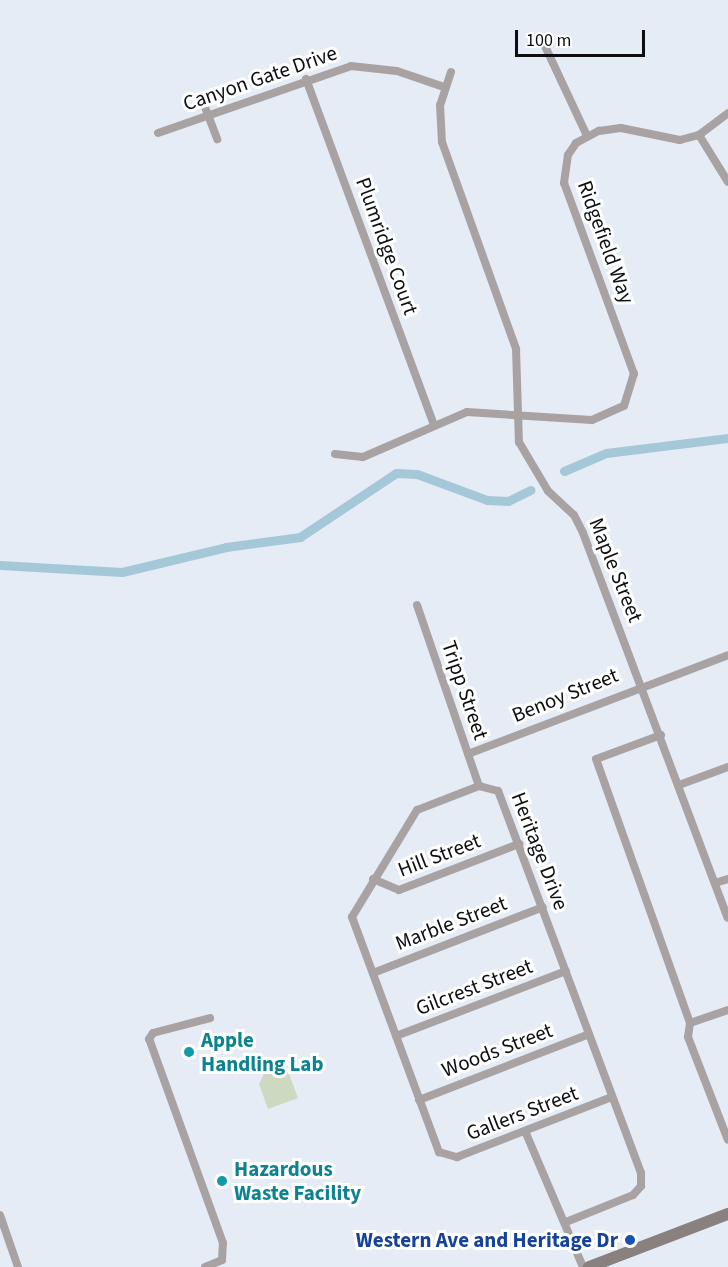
<!DOCTYPE html>
<html>
<head>
<meta charset="utf-8">
<style>
	body { margin:0 }
	#map { position:relative; width:728px; height:1267px; overflow:hidden; background:#e6ecf5; font-family:"Source Sans 3",sans-serif }
	div>[style] { position:absolute }
	.green>* { inset:0; background:#ced9c2 }
	.canal>* { height:9px; margin:-4.5px; padding:0 4.5px; transform-origin:4.5px; border-radius:4.5px; background:#a5c8d8 }
	.street>* { height:8px; margin:-4px; padding:0 4px; transform-origin:4px; border-radius:4px; background:#a8a3a2 }
	.secondary>* { height:12px; margin:-6px; padding:0 6px; transform-origin:6px; border-radius:6px; background:#88817f }
	.dots>* { width:16px; height:16px; translate:-50% -50%; box-sizing:border-box; border:3px solid #fff; border-radius:50% }
	span { translate:-50% -50%; white-space:nowrap; text-align:center; line-height:1.15; -webkit-text-stroke:6px #fff; paint-order:stroke }
	.street-label { font-size:21px; color:#0b0d10 }
	.culture-label { font-size:21px; color:#0d838f; font-weight:700 }
	.left { translate:0 -50%; text-align:left }
	.transit-label { font-size:21px; color:#164399; font-weight:700 }
	.right { translate:-100% -50%; text-align:right }
	.scale { position:absolute; left:515px; top:30px; width:130px; height:27px; box-sizing:border-box; border:3px solid #0b0d10; border-top:0; padding-left:8px; font-size:18px; line-height:21px; white-space:nowrap; color:#0b0d10; -webkit-text-stroke:4px #fff; paint-order:stroke }
</style>
</head>
<body>
<div id="map">
	<div class="green">
		<i style="clip-path:polygon(286px 1066px,298px 1098px,268px 1109px,259px 1084px,264px 1074px)"></i>
	</div>
	<div class="canal">
		<i style="left:564px;top:471px;width:46px;rotate:-23.2deg"></i>
		<i style="left:606px;top:453px;width:123px;rotate:-7deg"></i>
		<i style="left:0;top:565px;width:122px;rotate:3.3deg"></i>
		<i style="left:122px;top:572px;width:107px;rotate:-13.5deg"></i>
		<i style="left:226px;top:547px;width:75px;rotate:-7.7deg"></i>
		<i style="left:300px;top:537px;width:115px;rotate:-33.7deg"></i>
		<i style="left:396px;top:473px;width:21px;rotate:3deg"></i>
		<i style="left:417px;top:474px;width:75px;rotate:20.4deg"></i>
		<i style="left:487px;top:500px;width:21px;rotate:3deg"></i>
		<i style="left:508px;top:501px;width:25px;rotate:-26deg"></i>
	</div>
	<div class="street">
		<i style="left:544px;top:44px;width:102px;rotate:64.9deg"></i>
		<i style="left:451px;top:72px;width:35px;rotate:108deg"></i>
		<i style="left:440px;top:105px;width:37px;rotate:87deg"></i>
		<i style="left:442px;top:142px;width:220px;rotate:70.3deg"></i>
		<i style="left:516px;top:349px;width:93px;rotate:88.2deg"></i>
		<i style="left:519px;top:442px;width:57px;rotate:59.4deg"></i>
		<i style="left:548px;top:491px;width:35px;rotate:43deg"></i>
		<i style="left:574px;top:515px;width:20px;rotate:63deg"></i>
		<i style="left:583px;top:533px;width:411px;rotate:69.4deg"></i>
		<i style="left:306px;top:79px;width:369px;rotate:69.7deg"></i>
		<i style="left:203px;top:102px;width:40px;rotate:69deg"></i>
		<i style="left:158px;top:133px;width:204px;rotate:-19.1deg"></i>
		<i style="left:351px;top:66px;width:46px;rotate:6.2deg"></i>
		<i style="left:397px;top:71px;width:50px;rotate:18.8deg"></i>
		<i style="left:699px;top:135px;width:55px;rotate:58.3deg"></i>
		<i style="left:335px;top:454px;width:28px;rotate:6deg"></i>
		<i style="left:363px;top:457px;width:113px;rotate:-23.4deg"></i>
		<i style="left:467px;top:412px;width:125px;rotate:3.7deg"></i>
		<i style="left:592px;top:420px;width:35px;rotate:-24deg"></i>
		<i style="left:624px;top:406px;width:34px;rotate:-73deg"></i>
		<i style="left:634px;top:374px;width:203px;rotate:-110.1deg"></i>
		<i style="left:564px;top:183px;width:28px;rotate:-82deg"></i>
		<i style="left:568px;top:155px;width:14px;rotate:-56deg"></i>
		<i style="left:576px;top:143px;width:26px;rotate:-28deg"></i>
		<i style="left:599px;top:131px;width:22px;rotate:-8deg"></i>
		<i style="left:621px;top:128px;width:60px;rotate:11.5deg"></i>
		<i style="left:680px;top:140px;width:20px;rotate:-15deg"></i>
		<i style="left:699px;top:135px;width:36px;rotate:-37deg"></i>
		<i style="left:417px;top:605px;width:191px;rotate:71.1deg"></i>
		<i style="left:661px;top:735px;width:69px;rotate:159.7deg"></i>
		<i style="left:596px;top:759px;width:280px;rotate:70.4deg"></i>
		<i style="left:468px;top:754px;width:278px;rotate:-20.8deg"></i>
		<i style="left:679px;top:785px;width:52px;rotate:-20.2deg"></i>
		<i style="left:373px;top:879px;width:28px;rotate:23deg"></i>
		<i style="left:399px;top:890px;width:129px;rotate:-21deg"></i>
		<i style="left:715px;top:883px;width:14px;rotate:-17deg"></i>
		<i style="left:373px;top:973px;width:182px;rotate:-21.2deg"></i>
		<i style="left:728px;top:1010px;width:40px;rotate:161.1deg"></i>
		<i style="left:690px;top:1023px;width:14px;rotate:98deg"></i>
		<i style="left:688px;top:1037px;width:110px;rotate:68.8deg"></i>
		<i style="left:396px;top:1036px;width:182px;rotate:-20.9deg"></i>
		<i style="left:419px;top:1100px;width:182px;rotate:-21.2deg"></i>
		<i style="left:525px;top:1131px;width:148px;rotate:66.9deg"></i>
		<i style="left:0;top:1215px;width:55px;rotate:70.9deg"></i>
		<i style="left:566px;top:1222px;width:72px;rotate:-21.9deg"></i>
		<i style="left:633px;top:1195px;width:12px;rotate:-48deg"></i>
		<i style="left:641px;top:1186px;width:13px;rotate:-90deg"></i>
		<i style="left:641px;top:1173px;width:408px;rotate:-110.5deg"></i>
		<i style="left:498px;top:791px;width:20px;rotate:-165deg"></i>
		<i style="left:479px;top:786px;width:66px;rotate:158.8deg"></i>
		<i style="left:417px;top:810px;width:125px;rotate:121.3deg"></i>
		<i style="left:352px;top:917px;width:251px;rotate:69.7deg"></i>
		<i style="left:439px;top:1152px;width:19px;rotate:16deg"></i>
		<i style="left:457px;top:1157px;width:166px;rotate:-21.2deg"></i>
		<i style="left:205px;top:1267px;width:18px;rotate:-22deg"></i>
		<i style="left:222px;top:1260px;width:17px;rotate:-87deg"></i>
		<i style="left:223px;top:1243px;width:217px;rotate:-109.9deg"></i>
		<i style="left:149px;top:1039px;width:7px;rotate:-56deg"></i>
		<i style="left:153px;top:1033px;width:59px;rotate:-14.7deg"></i>
	</div>
	<div class="secondary">
		<i style="left:589px;top:1267px;width:149px;rotate:-20.9deg"></i>
	</div>
	<div class="dots">
		<i style="left:189px;top:1052px;background:#0f9aa8"></i>
		<i style="left:222px;top:1181px;background:#0f9aa8"></i>
		<i style="left:630px;top:1240px;background:#1a4fb4"></i>
	</div>
	<div class="street-label">
		<span style="left:260px;top:78px;rotate:-19deg">Canyon Gate Drive</span>
		<span style="left:606px;top:242px;rotate:70deg">Ridgefield Way</span>
		<span style="left:387px;top:246px;rotate:70deg">Plumridge Court</span>
		<span style="left:616px;top:570px;rotate:68deg">Maple Street</span>
		<span style="left:465px;top:690px;rotate:71deg">Tripp Street</span>
		<span style="left:565px;top:695px;rotate:-22deg">Benoy Street</span>
		<span style="left:540px;top:851px;rotate:69deg">Heritage Drive</span>
		<span style="left:439px;top:855px;rotate:-21deg">Hill Street</span>
		<span style="left:451px;top:923px;rotate:-21deg">Marble Street</span>
		<span style="left:474px;top:987px;rotate:-21deg">Gilcrest Street</span>
		<span style="left:497px;top:1050px;rotate:-21deg">Woods Street</span>
		<span style="left:522px;top:1113px;rotate:-21deg">Gallers Street</span>
	</div>
	<div class="culture-label">
		<span class="left" style="left:201px;top:1052px">Apple<br>Handling Lab</span>
		<span class="left" style="left:234px;top:1181px">Hazardous<br>Waste Facility</span>
	</div>
	<div class="transit-label">
		<span class="right" style="left:618px;top:1240px">Western Ave and Heritage Dr</span>
	</div>
	<div class="scale">100 m</div>
</div>
</body>
</html>
